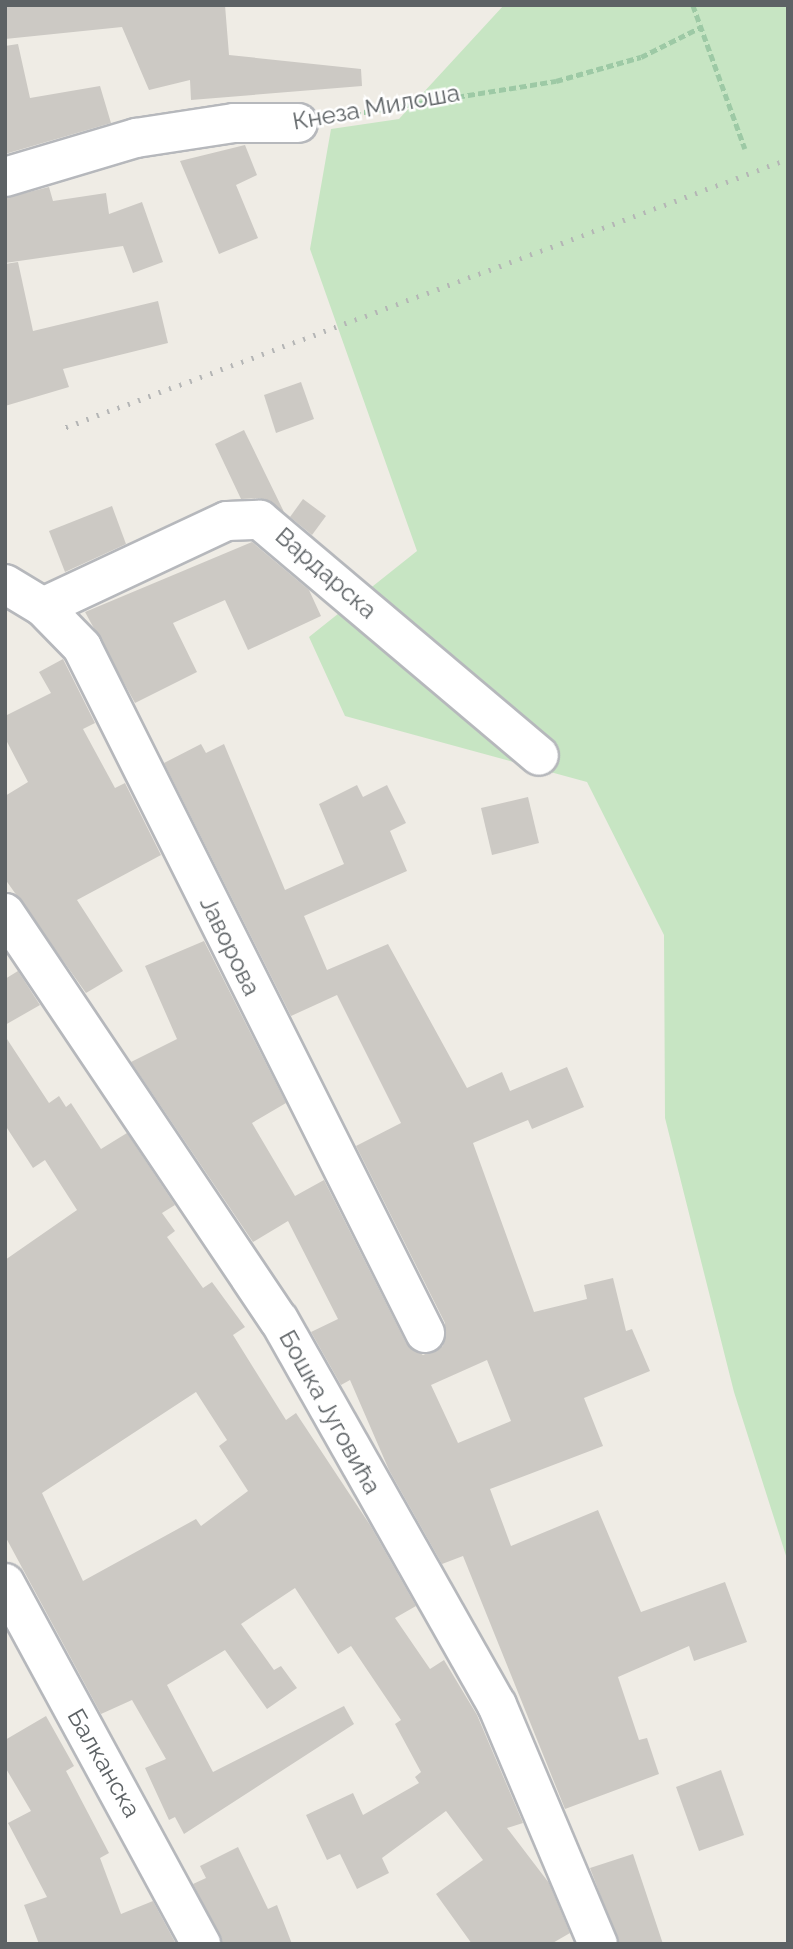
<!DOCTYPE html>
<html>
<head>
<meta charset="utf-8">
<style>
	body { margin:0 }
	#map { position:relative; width:793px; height:1949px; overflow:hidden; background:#efece5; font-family:Raleway,sans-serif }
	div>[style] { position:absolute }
	.green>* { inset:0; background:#c7e5c3 }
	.building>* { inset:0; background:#ccc9c4 }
	.path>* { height:4.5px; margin-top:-2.25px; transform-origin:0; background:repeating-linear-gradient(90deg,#9dc9a5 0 7px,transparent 0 10.5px) }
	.roads { filter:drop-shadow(2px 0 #b6b8bc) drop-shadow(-2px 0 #b6b8bc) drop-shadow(0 2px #b6b8bc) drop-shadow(0 -2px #b6b8bc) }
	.minor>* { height:38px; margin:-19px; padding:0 19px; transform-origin:19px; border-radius:19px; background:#fff }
	.rail>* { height:5px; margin-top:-2.5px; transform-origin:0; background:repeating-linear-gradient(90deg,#b4b5b5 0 2px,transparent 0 11px) }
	span { translate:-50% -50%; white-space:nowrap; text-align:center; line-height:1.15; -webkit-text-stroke:5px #fff; paint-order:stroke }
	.street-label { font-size:24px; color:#5d6265 }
	.frame { position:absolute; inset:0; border:7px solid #5d6265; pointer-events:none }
</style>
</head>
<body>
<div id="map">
	<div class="green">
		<i style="clip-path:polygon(504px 5px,788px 5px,788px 1562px,734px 1392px,665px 1118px,664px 935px,587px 782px,345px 716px,309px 637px,417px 551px,310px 249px,331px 129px,399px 119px)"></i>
	</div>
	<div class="building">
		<i style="clip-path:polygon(5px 5px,225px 5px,229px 55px,361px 69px,362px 86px,191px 100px,190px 80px,149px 90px,122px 27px,5px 39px)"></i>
		<i style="clip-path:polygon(18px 44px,30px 98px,100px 86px,111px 123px,5px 154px,5px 46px)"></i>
		<i style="clip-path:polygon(245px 145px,257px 175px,236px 185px,258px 238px,219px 254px,180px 161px)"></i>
		<i style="clip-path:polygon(49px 187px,53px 201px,106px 193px,109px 214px,142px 202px,163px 262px,133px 273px,123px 246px,5px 263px,5px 198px)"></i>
		<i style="clip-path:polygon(18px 262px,33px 331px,158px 301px,168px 343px,63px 369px,69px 387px,5px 406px,5px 264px)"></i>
		<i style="clip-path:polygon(301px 382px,314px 419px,276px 433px,264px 395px)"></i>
		<i style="clip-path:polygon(244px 430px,284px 512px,260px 498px,241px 499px,215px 444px)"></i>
		<i style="clip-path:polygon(303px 499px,326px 516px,312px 535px,290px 517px)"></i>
		<i style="clip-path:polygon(112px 506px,126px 544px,65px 572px,49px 531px)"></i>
		<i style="clip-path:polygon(252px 542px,309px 590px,321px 616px,248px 650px,225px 600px,173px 623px,197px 672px,135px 703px,85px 612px)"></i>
		<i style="clip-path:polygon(63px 659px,95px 723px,83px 729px,115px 788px,125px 783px,161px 855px,77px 900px,123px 971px,86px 993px,5px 879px,5px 796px,28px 782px,5px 738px,5px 716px,51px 693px,39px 672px)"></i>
		<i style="clip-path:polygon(evenodd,201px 744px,206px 753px,224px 744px,285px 890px,344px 864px,319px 804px,357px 785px,363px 797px,387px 785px,406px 823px,390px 831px,407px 871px,304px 916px,327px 970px,388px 944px,467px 1088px,502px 1072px,510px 1091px,567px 1067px,584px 1107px,532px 1129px,528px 1120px,473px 1143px,534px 1312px,587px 1299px,584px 1285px,613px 1278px,626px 1331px,632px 1329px,650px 1371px,584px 1398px,603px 1446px,490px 1489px,511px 1546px,598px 1510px,641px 1612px,725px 1582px,747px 1642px,694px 1661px,689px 1646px,618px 1677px,639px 1740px,647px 1738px,659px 1774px,565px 1809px,463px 1556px,442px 1564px,389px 1470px,350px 1380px,341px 1385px,311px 1332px,338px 1319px,288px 1221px,253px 1242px,131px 1062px,177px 1039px,145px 966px,204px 941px,286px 1103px,252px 1123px,295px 1196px,324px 1180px,406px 1343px,423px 1355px,443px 1346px,445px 1323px,356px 1146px,401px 1123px,337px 995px,291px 1016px,164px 763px,201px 744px,487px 1360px,511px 1421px,458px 1443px,431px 1385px,487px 1360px)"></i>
		<i style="clip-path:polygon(528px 797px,539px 843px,492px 855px,481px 808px)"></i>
		<i style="clip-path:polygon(18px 971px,40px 1005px,5px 1025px,5px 979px)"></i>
		<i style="clip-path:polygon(evenodd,5px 1036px,49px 1103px,59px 1096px,66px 1107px,71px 1103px,101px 1149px,127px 1133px,175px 1205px,162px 1213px,175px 1231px,167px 1237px,203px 1288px,212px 1282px,245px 1327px,233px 1335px,286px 1420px,296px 1413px,370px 1525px,416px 1606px,395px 1618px,430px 1669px,444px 1660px,477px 1715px,523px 1823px,507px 1828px,549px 1883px,570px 1933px,551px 1944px,472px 1944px,436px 1894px,483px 1860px,446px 1811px,382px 1858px,389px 1873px,357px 1889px,340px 1854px,327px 1860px,306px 1815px,353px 1793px,363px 1815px,419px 1783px,415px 1777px,421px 1772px,395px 1724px,401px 1720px,351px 1646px,338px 1654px,295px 1588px,241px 1624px,274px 1670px,281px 1666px,297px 1688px,267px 1709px,225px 1650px,167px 1685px,213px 1772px,344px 1706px,354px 1724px,184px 1834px,175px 1817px,169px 1820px,145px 1768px,166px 1759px,132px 1700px,101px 1714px,5px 1536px,5px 1260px,77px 1210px,45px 1160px,33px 1168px,5px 1125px,5px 1036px,196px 1392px,227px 1440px,219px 1446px,248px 1491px,201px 1526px,196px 1519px,83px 1581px,42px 1493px,196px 1392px)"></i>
		<i style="clip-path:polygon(46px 1716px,74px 1766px,66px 1771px,109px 1853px,100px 1858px,121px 1914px,153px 1901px,176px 1944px,39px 1944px,24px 1905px,47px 1897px,8px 1823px,31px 1811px,5px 1767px,5px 1740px)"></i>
		<i style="clip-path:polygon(721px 1770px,744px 1835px,699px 1851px,676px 1787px)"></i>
		<i style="clip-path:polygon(238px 1847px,268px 1909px,277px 1905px,292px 1944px,223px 1944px,193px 1884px,206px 1878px,200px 1866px)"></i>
		<i style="clip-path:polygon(633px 1854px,663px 1944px,619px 1944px,590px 1868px)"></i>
	</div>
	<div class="path">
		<i style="left:693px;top:5px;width:153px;rotate:70.1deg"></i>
		<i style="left:333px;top:117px;width:226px;rotate:-9.2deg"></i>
		<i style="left:556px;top:81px;width:88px;rotate:-15.8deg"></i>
		<i style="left:641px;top:57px;width:67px;rotate:-26.6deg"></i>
	</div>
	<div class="roads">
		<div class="minor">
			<i style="left:5px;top:177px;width:137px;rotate:-16.6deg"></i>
			<i style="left:136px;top:138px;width:99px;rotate:-8.7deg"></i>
			<i style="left:234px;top:123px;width:64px"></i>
			<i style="left:5px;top:584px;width:44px;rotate:31.2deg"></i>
			<i style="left:43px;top:607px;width:56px;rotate:45.7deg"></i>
			<i style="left:82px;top:647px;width:767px;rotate:63.43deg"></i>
			<i style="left:43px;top:607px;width:203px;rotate:-25.1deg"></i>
			<i style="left:227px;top:521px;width:33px;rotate:-2deg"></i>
			<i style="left:260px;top:520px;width:365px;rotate:40.2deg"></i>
			<i style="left:5px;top:913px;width:491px;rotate:56.1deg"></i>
			<i style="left:279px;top:1320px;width:442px;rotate:60.5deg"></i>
			<i style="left:497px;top:1705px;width:259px;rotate:67.1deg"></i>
			<i style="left:5px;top:1583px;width:411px;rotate:61.5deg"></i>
		</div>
	</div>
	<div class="rail">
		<i style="left:66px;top:427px;width:770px;rotate:-20.36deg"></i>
	</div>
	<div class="street-label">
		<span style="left:376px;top:107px;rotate:-10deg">Кнеза Милоша</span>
		<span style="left:326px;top:573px;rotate:41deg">Вардарска</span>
		<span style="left:230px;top:946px;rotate:64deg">Јаворова</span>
		<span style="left:330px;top:1412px;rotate:61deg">Бошка Југовића</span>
		<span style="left:104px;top:1763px;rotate:60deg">Балканска</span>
	</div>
	<div class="frame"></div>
</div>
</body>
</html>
